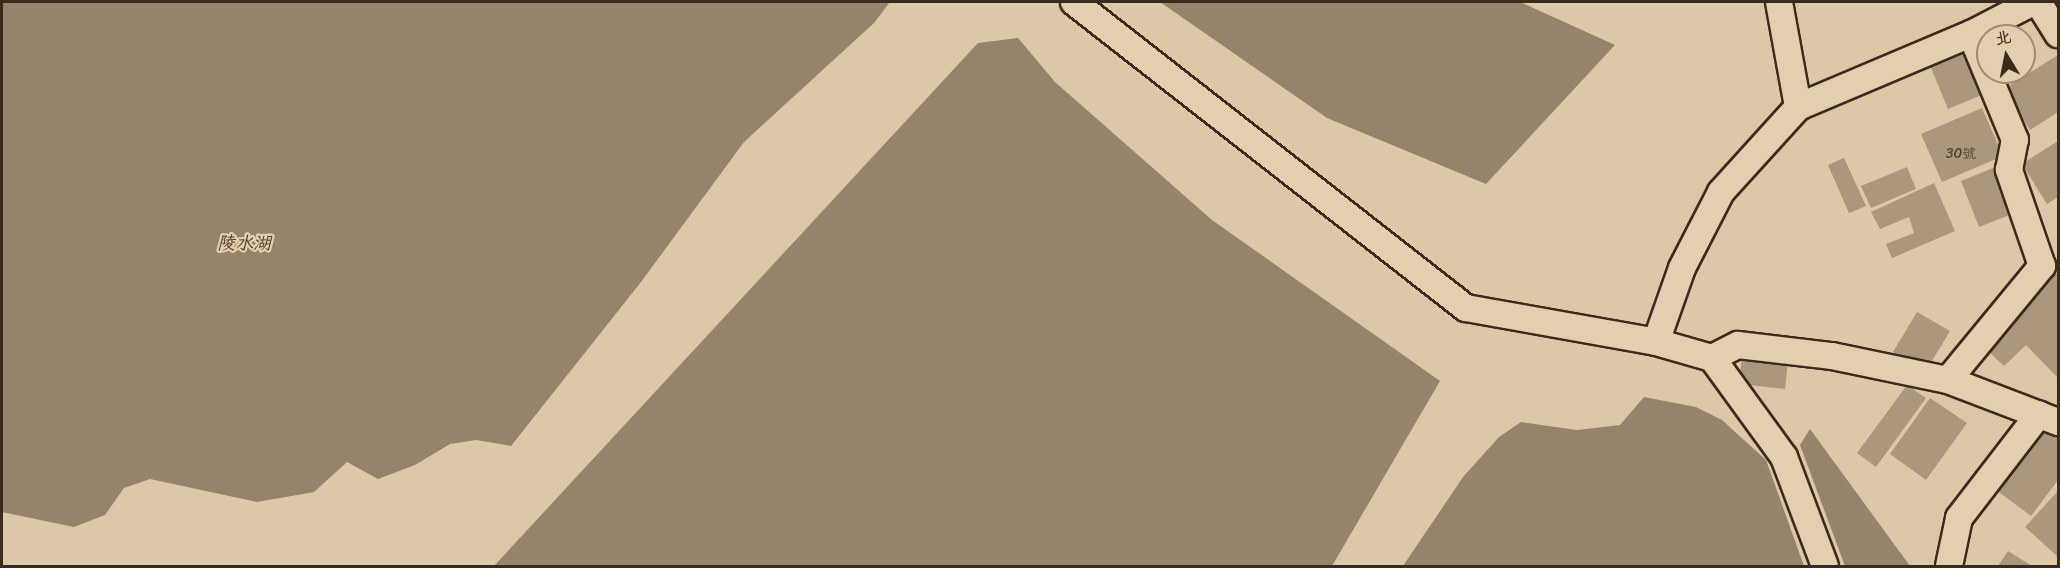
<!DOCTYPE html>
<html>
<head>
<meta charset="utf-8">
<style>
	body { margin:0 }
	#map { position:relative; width:2060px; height:568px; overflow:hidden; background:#dcc7a7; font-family:Sriracha,"LXGW WenKai TC",sans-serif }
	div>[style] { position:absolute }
	.water>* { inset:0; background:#96836b }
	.building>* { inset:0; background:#aa977d }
	.roads { filter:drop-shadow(2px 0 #3b2a1e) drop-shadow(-2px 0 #3b2a1e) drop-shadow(0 2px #3b2a1e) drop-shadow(0 -2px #3b2a1e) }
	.street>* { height:26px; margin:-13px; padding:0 13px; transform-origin:13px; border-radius:13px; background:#e3cead }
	span { translate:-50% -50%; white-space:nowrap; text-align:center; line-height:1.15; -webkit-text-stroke:4.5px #e3cead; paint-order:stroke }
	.number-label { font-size:14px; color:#574536 }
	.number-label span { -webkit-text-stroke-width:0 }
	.water-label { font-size:18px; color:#4d3c2d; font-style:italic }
	.frame { position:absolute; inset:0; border:3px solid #3b2a1e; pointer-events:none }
	.north { position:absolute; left:1976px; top:24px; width:60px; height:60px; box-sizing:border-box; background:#e3cead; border:2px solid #a08c74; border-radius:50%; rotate:350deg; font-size:16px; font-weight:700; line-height:24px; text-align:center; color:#3b2a1e }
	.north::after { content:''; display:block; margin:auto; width:21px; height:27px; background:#3b2a1e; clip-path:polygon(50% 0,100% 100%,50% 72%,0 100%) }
</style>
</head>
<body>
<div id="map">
	<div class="water">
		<i style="clip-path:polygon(2px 2px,890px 2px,874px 23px,744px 142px,641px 282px,511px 446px,476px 440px,450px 444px,415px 465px,378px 479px,347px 462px,314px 492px,257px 502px,150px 479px,124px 488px,105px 515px,74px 527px,2px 512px)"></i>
		<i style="clip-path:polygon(1160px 2px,1520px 2px,1615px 45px,1486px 184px,1327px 118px)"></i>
		<i style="clip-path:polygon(1018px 38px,1055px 82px,1212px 220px,1440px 381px,1332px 566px,494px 566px,978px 43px)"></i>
		<i style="clip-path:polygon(1644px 397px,1696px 407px,1722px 420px,1766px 460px,1804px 566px,1403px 566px,1463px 477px,1499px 437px,1521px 422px,1577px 430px,1620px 425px)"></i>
		<i style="clip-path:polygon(1810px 429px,1910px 566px,1845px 566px,1800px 445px)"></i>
	</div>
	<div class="building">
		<i style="clip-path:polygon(2014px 22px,2022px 36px,1986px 36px)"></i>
		<i style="clip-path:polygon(2024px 41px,2034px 60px,2024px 65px)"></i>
		<i style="clip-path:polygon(1965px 49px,1984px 94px,1948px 109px,1929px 63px)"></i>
		<i style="clip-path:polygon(2058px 55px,2058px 112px,2030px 130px,2004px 89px)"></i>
		<i style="clip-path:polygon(1982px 108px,2003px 156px,1942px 182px,1921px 134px)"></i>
		<i style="clip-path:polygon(2058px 141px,2058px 197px,2047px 204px,2022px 164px)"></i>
		<i style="clip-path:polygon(1844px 158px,1866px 206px,1849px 213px,1828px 165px)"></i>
		<i style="clip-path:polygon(1907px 167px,1916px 189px,1871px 208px,1861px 186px)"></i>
		<i style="clip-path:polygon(1993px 168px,2012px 214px,1979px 227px,1961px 181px)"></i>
		<i style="clip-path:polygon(1934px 183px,1955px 231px,1892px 258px,1886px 244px,1914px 233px,1909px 217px,1880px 229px,1871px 212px)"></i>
		<i style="clip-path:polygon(2054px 272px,2058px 275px,2058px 378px,2026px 345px,2004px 366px,1985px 348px)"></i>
		<i style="clip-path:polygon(1917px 312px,1950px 331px,1926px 371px,1893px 352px)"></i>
		<i style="clip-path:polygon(1742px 355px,1788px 360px,1785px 389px,1739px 384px)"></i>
		<i style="clip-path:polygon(1907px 385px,1926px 398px,1876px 467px,1857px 453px)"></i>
		<i style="clip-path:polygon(1930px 398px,1967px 423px,1926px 480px,1890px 454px)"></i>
		<i style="clip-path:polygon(2044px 424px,2058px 435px,2058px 480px,2031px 516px,1995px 489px)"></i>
		<i style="clip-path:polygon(2058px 491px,2058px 557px,2025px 527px)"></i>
		<i style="clip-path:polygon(2008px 551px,2032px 566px,1998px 566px)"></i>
	</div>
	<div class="roads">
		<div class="street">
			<i style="left:1074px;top:2px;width:497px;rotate:38deg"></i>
			<i style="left:1466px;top:308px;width:193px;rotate:10.1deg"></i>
			<i style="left:1656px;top:342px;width:58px;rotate:15.9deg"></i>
			<i style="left:1712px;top:358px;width:122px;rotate:54deg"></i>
			<i style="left:1784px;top:457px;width:116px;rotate:69.4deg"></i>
			<i style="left:1779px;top:2px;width:107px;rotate:79.7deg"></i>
			<i style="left:2038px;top:2px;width:38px;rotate:58deg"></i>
			<i style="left:1656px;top:342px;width:78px;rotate:-70.6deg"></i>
			<i style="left:1682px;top:268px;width:85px;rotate:-62.8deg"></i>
			<i style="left:1721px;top:192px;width:115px;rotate:-47.8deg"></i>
			<i style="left:1798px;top:107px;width:188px;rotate:-22.9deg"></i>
			<i style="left:1971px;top:34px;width:70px;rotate:-27.3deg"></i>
			<i style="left:1712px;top:358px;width:29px;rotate:-27deg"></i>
			<i style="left:1738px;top:345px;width:95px;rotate:6.7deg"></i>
			<i style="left:1832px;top:356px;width:118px;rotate:11.7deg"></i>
			<i style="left:1948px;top:380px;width:118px;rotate:20.9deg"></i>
			<i style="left:1948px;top:380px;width:148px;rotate:-50.5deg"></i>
			<i style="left:2042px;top:266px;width:102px;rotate:-109deg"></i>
			<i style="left:2009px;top:170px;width:31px;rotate:-79deg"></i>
			<i style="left:2015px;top:140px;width:115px;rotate:-112.5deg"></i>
			<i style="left:1949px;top:566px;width:49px;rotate:-78.2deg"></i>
			<i style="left:1959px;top:518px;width:131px;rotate:-52.4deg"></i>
		</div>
	</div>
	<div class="number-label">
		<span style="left:1961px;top:154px">30號</span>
	</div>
	<div class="water-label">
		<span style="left:244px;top:243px">陵水湖</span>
	</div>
	<div class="frame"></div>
	<div class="north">北</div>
</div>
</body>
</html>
